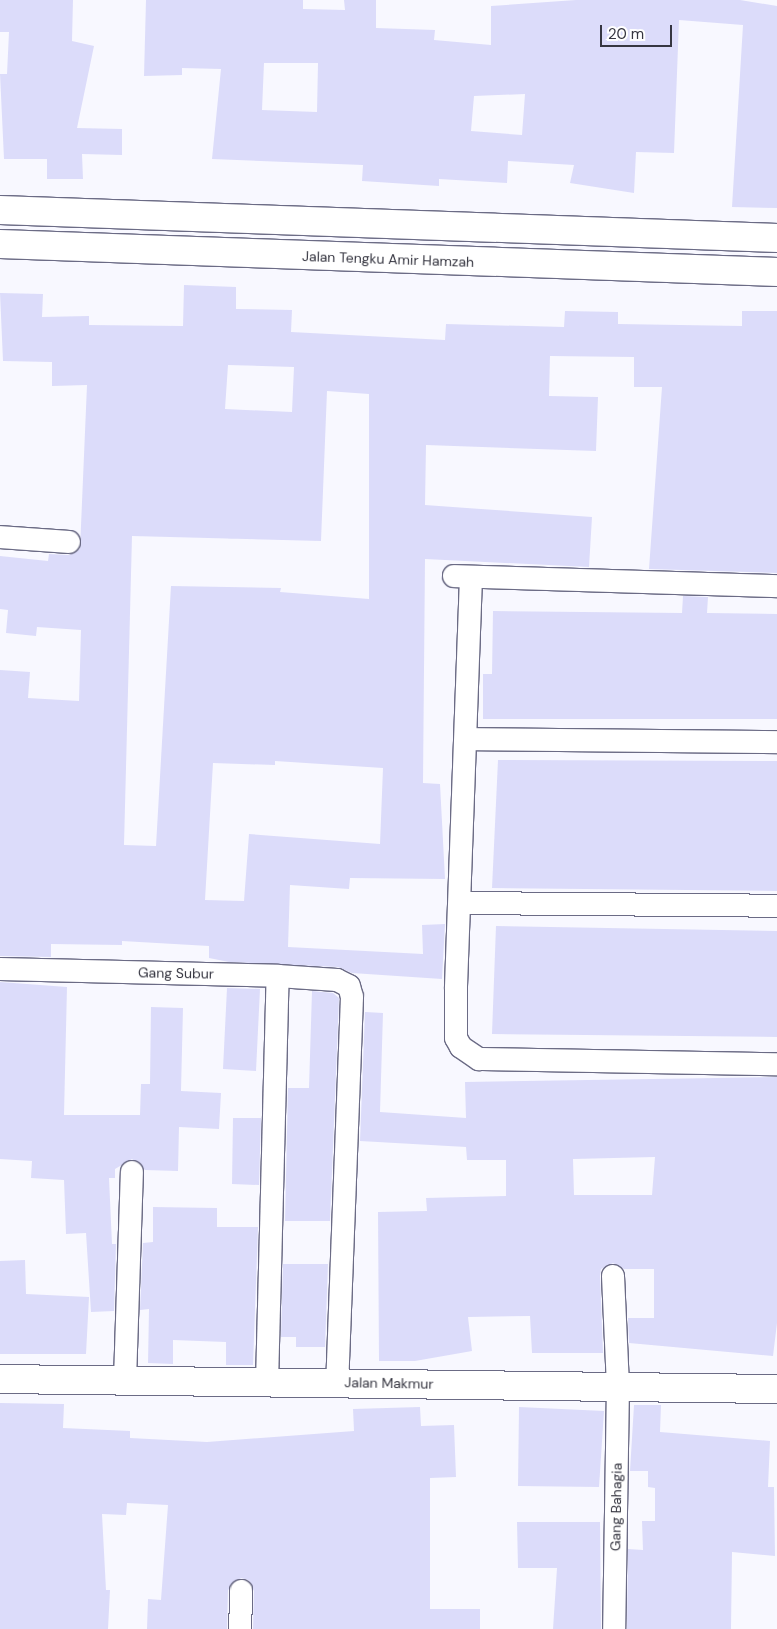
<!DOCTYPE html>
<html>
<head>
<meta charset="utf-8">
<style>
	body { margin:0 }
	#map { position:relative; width:777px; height:1629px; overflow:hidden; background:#f8f8ff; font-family:"DM Sans",sans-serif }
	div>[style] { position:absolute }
	.building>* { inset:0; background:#dcdcfa }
	.roads { filter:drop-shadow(1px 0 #6b6b85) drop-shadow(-1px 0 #6b6b85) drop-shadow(0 1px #6b6b85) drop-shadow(0 -1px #6b6b85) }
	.minor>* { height:22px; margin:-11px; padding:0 11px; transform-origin:11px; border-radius:11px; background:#fff }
	.tertiary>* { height:28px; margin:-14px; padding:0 14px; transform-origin:14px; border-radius:14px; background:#fff }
	.primary>* { height:28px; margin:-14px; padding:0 14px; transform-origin:14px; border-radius:14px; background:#fff }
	span { translate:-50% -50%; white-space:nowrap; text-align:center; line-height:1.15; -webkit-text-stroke:4.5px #fff; paint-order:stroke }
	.street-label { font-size:14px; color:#363641 }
	.scale { position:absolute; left:600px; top:25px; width:72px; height:22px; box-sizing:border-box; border:2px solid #363641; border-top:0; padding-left:6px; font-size:15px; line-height:18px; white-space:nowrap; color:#363641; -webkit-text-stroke:4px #fff; paint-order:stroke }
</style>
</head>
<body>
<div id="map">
	<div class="building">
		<i style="clip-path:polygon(0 0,73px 0,72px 41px,94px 46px,77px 128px,122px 129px,122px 155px,82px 154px,83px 179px,47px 179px,47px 159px,4px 159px,0 74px,7px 74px,9px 32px,0 32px)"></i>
		<i style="clip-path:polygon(evenodd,146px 0,303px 0,303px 9px,345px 10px,344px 0,376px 0,376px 28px,435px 30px,434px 40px,491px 45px,491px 6px,576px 0,740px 0,777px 6px,777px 208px,732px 207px,743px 25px,679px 20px,674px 153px,636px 152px,634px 193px,570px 183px,574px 165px,508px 161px,507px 183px,439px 179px,439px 186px,362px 181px,363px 165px,212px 159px,221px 69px,182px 68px,182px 75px,144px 76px,146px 0,264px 63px,318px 63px,317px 112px,262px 110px,264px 63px,146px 0,525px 94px,522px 135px,471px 131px,474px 96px,525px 94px)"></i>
		<i style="clip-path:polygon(evenodd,184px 285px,236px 287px,236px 309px,292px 310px,291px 332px,445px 340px,446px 324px,564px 327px,565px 311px,618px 312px,618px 324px,742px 326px,742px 311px,777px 311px,777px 573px,649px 569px,662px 387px,634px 387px,634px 357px,550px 356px,549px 396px,598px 397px,596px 451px,426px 445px,425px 505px,592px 517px,589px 567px,425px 559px,423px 783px,440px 784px,445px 879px,350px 878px,349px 889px,290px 885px,288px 947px,423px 954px,422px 925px,445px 924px,442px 979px,352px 973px,338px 967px,229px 962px,209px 958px,209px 946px,122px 941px,122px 945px,51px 944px,51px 957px,0 956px,0 670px,30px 672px,28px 698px,79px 701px,81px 630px,37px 627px,36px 636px,6px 633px,8px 610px,0 609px,0 556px,48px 561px,49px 554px,69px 555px,80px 549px,87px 385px,52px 386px,52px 362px,3px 361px,0 293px,43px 294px,42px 317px,89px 316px,89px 325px,183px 326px,184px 285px,228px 365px,294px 367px,292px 412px,225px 409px,228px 365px,184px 285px,327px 391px,369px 394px,369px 599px,280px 592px,281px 588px,171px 586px,156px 846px,124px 845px,132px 536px,321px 541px,327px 391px,184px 285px,275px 761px,383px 768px,380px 844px,249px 834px,244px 901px,205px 900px,213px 763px,275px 765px,275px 761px)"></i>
		<i style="clip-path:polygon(683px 596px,708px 597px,707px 613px,777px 614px,777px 719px,483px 719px,483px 674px,492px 674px,493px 611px,682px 613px)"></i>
		<i style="clip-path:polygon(498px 760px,777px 761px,777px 891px,492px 888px)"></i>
		<i style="clip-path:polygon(496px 926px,777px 931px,777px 1037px,492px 1034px)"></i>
		<i style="clip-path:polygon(0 982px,67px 987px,64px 1115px,140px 1115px,141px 1084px,150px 1084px,151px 1007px,183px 1008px,181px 1091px,221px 1093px,219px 1129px,179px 1127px,178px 1171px,145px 1170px,132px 1159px,115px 1169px,115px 1178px,109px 1178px,112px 1244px,116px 1244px,114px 1311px,91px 1312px,86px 1233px,66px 1234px,64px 1180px,31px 1178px,32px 1161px,0 1159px)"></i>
		<i style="clip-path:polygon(227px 988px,260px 989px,256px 1071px,223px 1069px)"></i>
		<i style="clip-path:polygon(312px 991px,333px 993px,339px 998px,330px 1221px,285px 1221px,288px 1088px,309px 1088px)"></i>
		<i style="clip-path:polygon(evenodd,365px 1012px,383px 1013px,380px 1112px,466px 1118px,465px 1082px,777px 1077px,777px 1323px,773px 1356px,629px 1343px,628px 1318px,654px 1318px,654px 1269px,624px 1269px,613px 1263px,601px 1269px,600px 1276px,603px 1353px,532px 1353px,530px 1316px,468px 1317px,472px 1351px,415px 1361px,379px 1361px,378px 1212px,427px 1211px,426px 1198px,506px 1196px,506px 1160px,467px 1160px,466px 1147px,360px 1141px,365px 1012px,655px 1157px,652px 1195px,574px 1195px,573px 1159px,655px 1157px)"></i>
		<i style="clip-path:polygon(233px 1118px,261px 1118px,259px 1185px,232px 1184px)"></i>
		<i style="clip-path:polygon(153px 1207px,217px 1208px,217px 1227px,258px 1227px,253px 1365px,226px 1365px,226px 1342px,173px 1340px,173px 1364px,148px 1363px,149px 1309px,140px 1310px,143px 1243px,153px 1242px)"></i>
		<i style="clip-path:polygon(25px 1260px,26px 1294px,89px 1297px,86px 1354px,0 1354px,0 1261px)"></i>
		<i style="clip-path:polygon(283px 1264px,328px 1264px,325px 1347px,296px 1347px,296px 1337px,281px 1337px)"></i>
		<i style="clip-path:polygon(0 1403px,64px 1404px,63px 1428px,130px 1431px,130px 1438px,207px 1442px,354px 1431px,353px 1409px,420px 1407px,421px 1426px,454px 1425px,456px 1477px,430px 1478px,430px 1609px,480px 1609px,480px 1629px,253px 1629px,254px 1591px,248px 1580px,241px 1578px,228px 1590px,227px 1629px,147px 1629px,148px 1599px,161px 1600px,168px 1505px,127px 1503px,126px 1515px,102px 1514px,106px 1590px,110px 1590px,108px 1629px,0 1629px)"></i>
		<i style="clip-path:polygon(634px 1405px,661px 1405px,660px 1432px,770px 1441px,768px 1487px,774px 1487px,775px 1556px,732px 1552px,731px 1629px,627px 1629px,628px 1549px,643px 1550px,642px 1521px,655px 1521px,655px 1488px,648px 1487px,648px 1471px,630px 1471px)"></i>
		<i style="clip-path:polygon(519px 1407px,604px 1411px,599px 1487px,518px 1486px)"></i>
		<i style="clip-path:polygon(517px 1522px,600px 1522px,601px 1629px,553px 1629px,557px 1568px,518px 1568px)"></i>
	</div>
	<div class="roads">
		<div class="minor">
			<i style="left:0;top:537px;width:69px;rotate:4.1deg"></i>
			<i style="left:454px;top:576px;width:323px;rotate:1.8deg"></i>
			<i style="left:471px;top:577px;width:412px;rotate:92.1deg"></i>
			<i style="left:456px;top:989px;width:49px;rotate:90deg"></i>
			<i style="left:456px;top:1038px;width:10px;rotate:61deg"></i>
			<i style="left:461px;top:1047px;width:22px;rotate:34deg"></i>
			<i style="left:479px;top:1059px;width:298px;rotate:1deg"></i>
			<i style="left:468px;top:739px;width:309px;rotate:0.6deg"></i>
			<i style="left:462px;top:903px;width:315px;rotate:0.5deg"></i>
			<i style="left:0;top:969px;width:278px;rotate:1.4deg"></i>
			<i style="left:278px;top:976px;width:59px;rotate:3.9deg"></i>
			<i style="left:337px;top:980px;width:13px;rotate:27deg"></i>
			<i style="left:349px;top:986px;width:11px;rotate:75deg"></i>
			<i style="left:352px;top:997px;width:385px;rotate:92.2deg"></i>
			<i style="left:613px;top:1276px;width:109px;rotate:87.4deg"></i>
			<i style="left:618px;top:1385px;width:244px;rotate:90.9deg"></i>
			<i style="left:125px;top:1380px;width:208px;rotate:-88.1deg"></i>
			<i style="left:267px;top:1383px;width:407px;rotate:-88.5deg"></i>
			<i style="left:240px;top:1629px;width:38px;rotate:-88deg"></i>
		</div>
		<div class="tertiary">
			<i style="left:0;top:1379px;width:777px;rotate:0.74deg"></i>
		</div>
		<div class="primary">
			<i style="left:0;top:210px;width:778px;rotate:2.06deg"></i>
			<i style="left:0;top:244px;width:778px;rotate:2.06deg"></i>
		</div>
	</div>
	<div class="street-label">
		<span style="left:388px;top:259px;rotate:2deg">Jalan Tengku Amir Hamzah</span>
		<span style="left:176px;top:973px;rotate:1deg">Gang Subur</span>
		<span style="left:389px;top:1383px;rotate:1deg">Jalan Makmur</span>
		<span style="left:616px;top:1507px;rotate:-89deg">Gang Bahagia</span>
	</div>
	<div class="scale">20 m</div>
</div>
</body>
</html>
